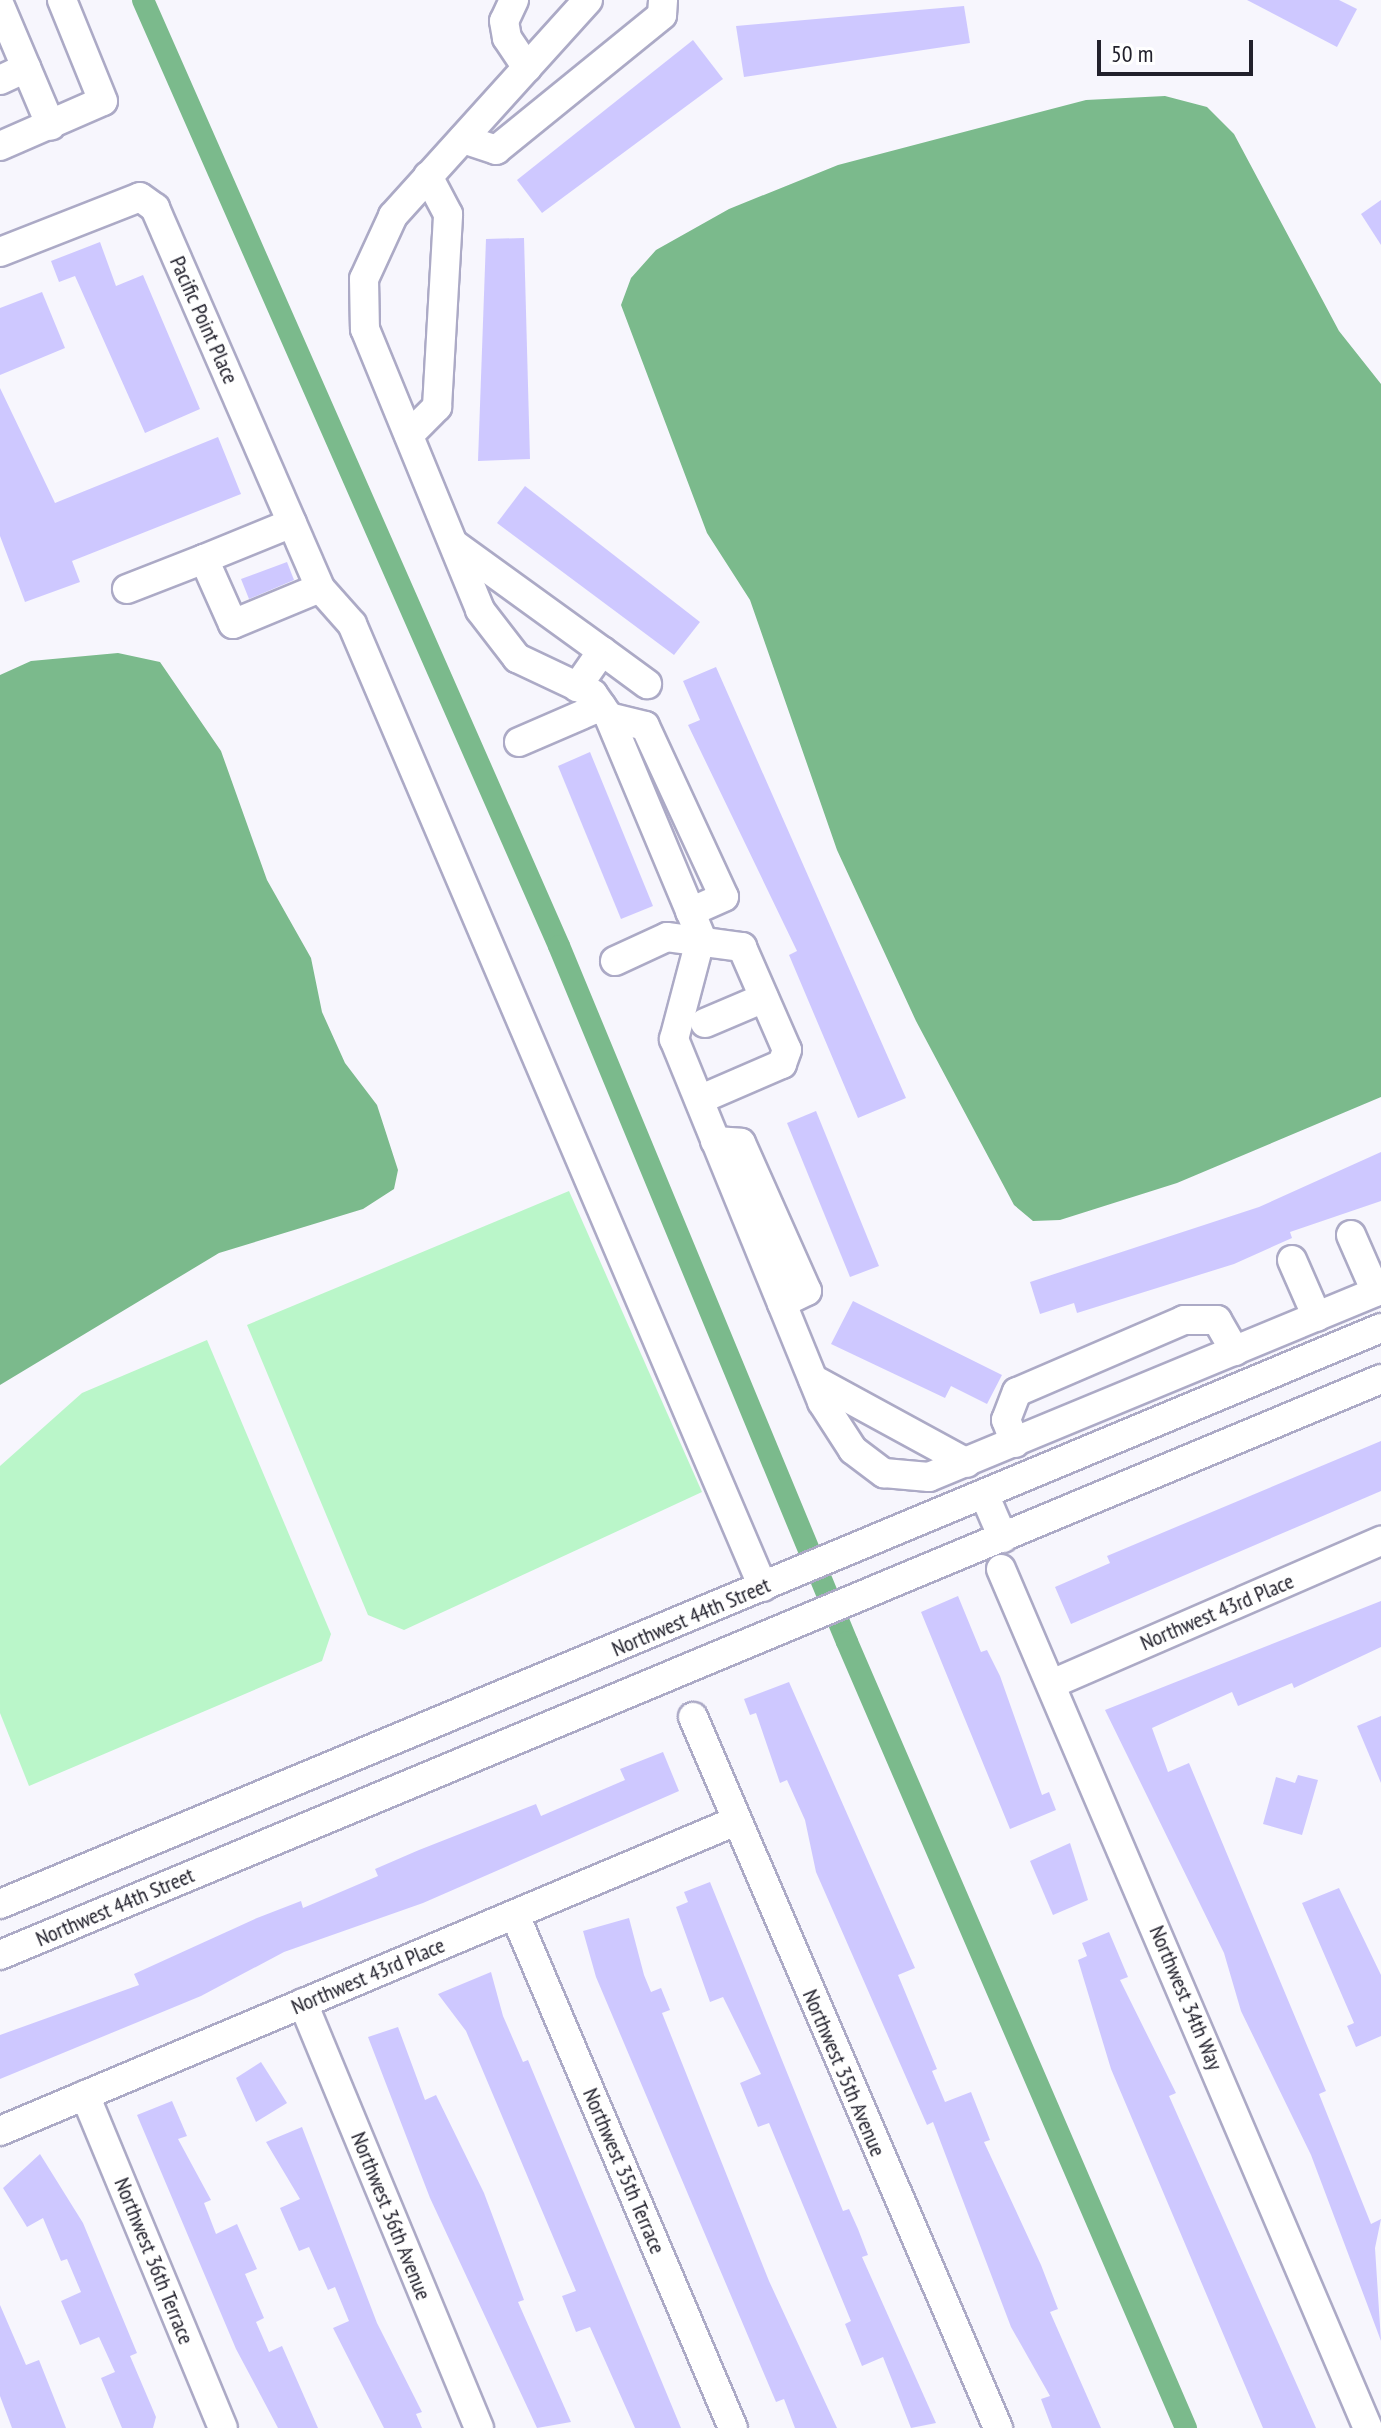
<!DOCTYPE html>
<html>
<head>
<meta charset="utf-8">
<style>
	body { margin:0 }
	#map { position:relative; width:1381px; height:2428px; overflow:hidden; background:#f7f6fd; font-family:"PT Sans Narrow",sans-serif }
	div>[style] { position:absolute }
	.green>* { inset:0; background:#baf6c9 }
	.water>* { inset:0; background:#7bba8c }
	.canal>* { height:22px; margin:-11px; padding:0 11px; transform-origin:11px; border-radius:11px; background:#7bba8c }
	.building>* { inset:0; background:#cec8ff }
	.roads { filter:drop-shadow(2px 0 #acaac6) drop-shadow(-2px 0 #acaac6) drop-shadow(0 2px #acaac6) drop-shadow(0 -2px #acaac6) }
	.minor>* { height:28px; margin:-14px; padding:0 14px; transform-origin:14px; border-radius:14px; background:#fff }
	span { translate:-50% -50%; white-space:nowrap; text-align:center; line-height:1.15; -webkit-text-stroke:6px #fff; paint-order:stroke }
	.street-label { font-size:22px; color:#22212c }
	.scale { position:absolute; left:1097px; top:40px; width:156px; height:36px; box-sizing:border-box; border:4px solid #22212c; border-top:0; padding-left:10px; font-size:24px; line-height:28px; white-space:nowrap; color:#22212c; -webkit-text-stroke:6px #fff; paint-order:stroke }
</style>
</head>
<body>
<div id="map">
	<div class="green">
		<i style="clip-path:polygon(569px 1191px,702px 1492px,404px 1630px,368px 1615px,247px 1325px)"></i>
		<i style="clip-path:polygon(207px 1340px,331px 1634px,322px 1661px,29px 1786px,0 1713px,0 1466px,82px 1393px)"></i>
	</div>
	<div class="water">
		<i style="clip-path:polygon(1165px 96px,1207px 107px,1234px 134px,1339px 331px,1381px 384px,1381px 1097px,1177px 1183px,1060px 1220px,1033px 1221px,1014px 1205px,916px 1021px,837px 850px,750px 600px,707px 533px,621px 305px,631px 278px,656px 250px,729px 209px,838px 165px,1086px 100px)"></i>
		<i style="clip-path:polygon(118px 653px,160px 662px,221px 751px,267px 880px,311px 958px,322px 1012px,345px 1063px,377px 1105px,398px 1170px,394px 1189px,363px 1209px,219px 1253px,0 1385px,0 675px,31px 661px)"></i>
	</div>
	<div class="canal">
		<i style="left:143px;top:0;width:1033px;rotate:66.26deg"></i>
		<i style="left:559px;top:946px;width:753px;rotate:67.52deg"></i>
		<i style="left:847px;top:1642px;width:856px;rotate:66.67deg"></i>
	</div>
	<div class="building">
		<i style="clip-path:polygon(1247px 0,1339px 0,1357px 9px,1337px 47px)"></i>
		<i style="clip-path:polygon(964px 6px,970px 43px,744px 77px,736px 26px)"></i>
		<i style="clip-path:polygon(693px 40px,723px 79px,542px 213px,517px 180px)"></i>
		<i style="clip-path:polygon(1381px 200px,1381px 245px,1361px 214px)"></i>
		<i style="clip-path:polygon(524px 238px,530px 459px,478px 461px,486px 239px)"></i>
		<i style="clip-path:polygon(100px 242px,116px 286px,143px 275px,200px 409px,145px 433px,75px 276px,59px 282px,51px 261px)"></i>
		<i style="clip-path:polygon(42px 292px,65px 348px,0 375px,0 308px)"></i>
		<i style="clip-path:polygon(0 388px,55px 503px,218px 437px,241px 494px,72px 561px,80px 582px,25px 602px,0 536px)"></i>
		<i style="clip-path:polygon(525px 486px,700px 622px,674px 655px,497px 523px)"></i>
		<i style="clip-path:polygon(287px 562px,294px 580px,249px 599px,241px 579px)"></i>
		<i style="clip-path:polygon(716px 667px,906px 1098px,858px 1118px,789px 955px,797px 951px,688px 725px,700px 720px,683px 681px)"></i>
		<i style="clip-path:polygon(590px 752px,653px 906px,621px 919px,558px 766px)"></i>
		<i style="clip-path:polygon(816px 1111px,879px 1266px,850px 1277px,787px 1123px)"></i>
		<i style="clip-path:polygon(1381px 1152px,1381px 1201px,1290px 1232px,1292px 1238px,1234px 1264px,1077px 1313px,1074px 1303px,1040px 1314px,1030px 1282px,1259px 1207px)"></i>
		<i style="clip-path:polygon(853px 1301px,1002px 1375px,987px 1404px,951px 1386px,945px 1398px,831px 1344px)"></i>
		<i style="clip-path:polygon(1381px 1441px,1381px 1491px,1071px 1624px,1055px 1587px,1110px 1563px,1107px 1556px)"></i>
		<i style="clip-path:polygon(958px 1596px,981px 1652px,987px 1650px,1000px 1676px,1042px 1795px,1049px 1792px,1056px 1810px,1010px 1829px,921px 1612px)"></i>
		<i style="clip-path:polygon(1381px 1601px,1381px 1647px,1294px 1688px,1292px 1683px,1238px 1706px,1232px 1692px,1152px 1728px,1168px 1772px,1189px 1763px,1326px 2091px,1319px 2094px,1371px 2224px,1381px 2219px,1375px 2248px,1381px 2341px,1311px 2155px,1241px 2011px,1224px 1953px,1105px 1710px)"></i>
		<i style="clip-path:polygon(789px 1682px,915px 1968px,898px 1975px,937px 2069px,932px 2071px,945px 2102px,971px 2092px,990px 2140px,984px 2142px,1041px 2265px,1058px 2309px,1050px 2312px,1101px 2428px,1052px 2428px,1041px 2399px,1050px 2396px,1011px 2327px,933px 2122px,927px 2125px,816px 1872px,805px 1820px,787px 1780px,780px 1783px,756px 1713px,750px 1715px,744px 1699px)"></i>
		<i style="clip-path:polygon(1381px 1716px,1381px 1783px,1357px 1726px)"></i>
		<i style="clip-path:polygon(663px 1752px,679px 1791px,423px 1903px,284px 1952px,201px 1996px,0 2079px,0 2035px,139px 1985px,134px 1974px,257px 1918px,301px 1901px,303px 1908px,378px 1876px,375px 1869px,419px 1850px,536px 1804px,541px 1816px,625px 1780px,620px 1769px)"></i>
		<i style="clip-path:polygon(1298px 1775px,1318px 1780px,1302px 1835px,1263px 1824px,1276px 1777px,1295px 1783px)"></i>
		<i style="clip-path:polygon(1070px 1843px,1088px 1900px,1053px 1915px,1030px 1861px)"></i>
		<i style="clip-path:polygon(710px 1882px,843px 2211px,849px 2209px,858px 2229px,868px 2255px,862px 2257px,936px 2423px,911px 2428px,883px 2357px,862px 2366px,845px 2324px,851px 2321px,769px 2123px,758px 2127px,740px 2083px,761px 2074px,723px 1997px,710px 2002px,676px 1907px,688px 1902px,684px 1892px)"></i>
		<i style="clip-path:polygon(1339px 1888px,1381px 1975px,1381px 2036px,1356px 2047px,1347px 2026px,1354px 2023px,1302px 1903px)"></i>
		<i style="clip-path:polygon(629px 1918px,644px 1975px,651px 1992px,661px 1988px,670px 2010px,662px 2013px,769px 2281px,837px 2428px,795px 2428px,784px 2399px,776px 2402px,596px 1977px,583px 1931px)"></i>
		<i style="clip-path:polygon(1109px 1932px,1128px 1977px,1120px 1980px,1176px 2093px,1169px 2096px,1316px 2428px,1263px 2428px,1111px 2069px,1078px 1960px,1087px 1956px,1082px 1943px)"></i>
		<i style="clip-path:polygon(491px 1972px,503px 2016px,523px 2062px,528px 2060px,681px 2428px,635px 2428px,590px 2327px,576px 2332px,562px 2296px,576px 2291px,466px 2031px,438px 1994px)"></i>
		<i style="clip-path:polygon(398px 2027px,425px 2100px,436px 2095px,484px 2193px,524px 2300px,518px 2302px,571px 2422px,537px 2428px,430px 2198px,368px 2037px)"></i>
		<i style="clip-path:polygon(261px 2062px,287px 2103px,256px 2122px,236px 2078px)"></i>
		<i style="clip-path:polygon(172px 2101px,187px 2136px,178px 2139px,211px 2200px,204px 2203px,216px 2234px,237px 2224px,257px 2269px,245px 2274px,264px 2318px,256px 2322px,269px 2352px,282px 2346px,318px 2428px,278px 2428px,236px 2349px,137px 2115px)"></i>
		<i style="clip-path:polygon(302px 2127px,377px 2323px,422px 2412px,416px 2414px,422px 2428px,384px 2428px,333px 2328px,349px 2321px,335px 2287px,328px 2290px,309px 2247px,299px 2251px,280px 2208px,300px 2199px,266px 2142px)"></i>
		<i style="clip-path:polygon(40px 2154px,83px 2223px,137px 2353px,130px 2356px,156px 2417px,153px 2428px,122px 2428px,101px 2378px,115px 2372px,99px 2337px,80px 2345px,61px 2301px,81px 2292px,67px 2259px,61px 2261px,43px 2218px,27px 2227px,3px 2188px)"></i>
		<i style="clip-path:polygon(0 2305px,26px 2365px,39px 2360px,66px 2428px,12px 2428px,0 2396px)"></i>
	</div>
	<div class="roads">
		<div class="minor">
			<i style="left:514px;top:0;width:23px;rotate:115deg"></i>
			<i style="left:504px;top:21px;width:17px;rotate:80deg"></i>
			<i style="left:507px;top:38px;width:36px;rotate:56deg"></i>
			<i style="left:588px;top:0;width:291px;rotate:132.1deg"></i>
			<i style="left:393px;top:216px;width:69px;rotate:114.7deg"></i>
			<i style="left:364px;top:279px;width:50px;rotate:88.9deg"></i>
			<i style="left:365px;top:329px;width:304px;rotate:67.7deg"></i>
			<i style="left:480px;top:610px;width:61px;rotate:52.4deg"></i>
			<i style="left:517px;top:658px;width:84px;rotate:25.3deg"></i>
			<i style="left:593px;top:694px;width:28px;rotate:55deg"></i>
			<i style="left:609px;top:717px;width:238px;rotate:67.3deg"></i>
			<i style="left:701px;top:937px;width:106px;rotate:104.8deg"></i>
			<i style="left:674px;top:1039px;width:392px;rotate:67.8deg"></i>
			<i style="left:822px;top:1402px;width:57px;rotate:57.1deg"></i>
			<i style="left:853px;top:1450px;width:39px;rotate:37deg"></i>
			<i style="left:884px;top:1473px;width:45px;rotate:5.1deg"></i>
			<i style="left:929px;top:1477px;width:489px;rotate:-22.5deg"></i>
			<i style="left:0;top:6px;width:130px;rotate:67deg"></i>
			<i style="left:0;top:80px;width:29px;rotate:-25deg"></i>
			<i style="left:463px;top:139px;width:35px;rotate:18deg"></i>
			<i style="left:496px;top:150px;width:214px;rotate:-39.1deg"></i>
			<i style="left:662px;top:15px;width:15px;rotate:-86deg"></i>
			<i style="left:0;top:146px;width:112px;rotate:-23.6deg"></i>
			<i style="left:103px;top:101px;width:109px;rotate:-112.1deg"></i>
			<i style="left:0;top:252px;width:150px;rotate:-21.4deg"></i>
			<i style="left:140px;top:197px;width:19px;rotate:36deg"></i>
			<i style="left:155px;top:208px;width:414px;rotate:66.5deg"></i>
			<i style="left:320px;top:588px;width:48px;rotate:48.4deg"></i>
			<i style="left:352px;top:624px;width:1047px;rotate:66.89deg"></i>
			<i style="left:409px;top:435px;width:40px;rotate:-45deg"></i>
			<i style="left:437px;top:407px;width:193px;rotate:-86.7deg"></i>
			<i style="left:448px;top:214px;width:43px;rotate:-117.8deg"></i>
			<i style="left:292px;top:523px;width:95px;rotate:157.8deg"></i>
			<i style="left:204px;top:559px;width:71px;rotate:66deg"></i>
			<i style="left:233px;top:624px;width:94px;rotate:-22.5deg"></i>
			<i style="left:454px;top:544px;width:183px;rotate:35.9deg"></i>
			<i style="left:602px;top:651px;width:44px;rotate:124.8deg"></i>
			<i style="left:127px;top:589px;width:83px;rotate:-21.3deg"></i>
			<i style="left:602px;top:651px;width:56px;rotate:36.3deg"></i>
			<i style="left:609px;top:717px;width:37px;rotate:14deg"></i>
			<i style="left:645px;top:726px;width:188px;rotate:65.2deg"></i>
			<i style="left:724px;top:897px;width:37px;rotate:156deg"></i>
			<i style="left:519px;top:742px;width:90px;rotate:-23.4deg"></i>
			<i style="left:615px;top:961px;width:57px;rotate:-24.8deg"></i>
			<i style="left:667px;top:937px;width:76px;rotate:7.6deg"></i>
			<i style="left:742px;top:947px;width:112px;rotate:66.4deg"></i>
			<i style="left:787px;top:1050px;width:15px;rotate:110deg"></i>
			<i style="left:782px;top:1064px;width:90px;rotate:156.6deg"></i>
			<i style="left:705px;top:1023px;width:64px;rotate:-23deg"></i>
			<i style="left:715px;top:1141px;width:26px;rotate:4deg"></i>
			<i style="left:741px;top:1143px;width:162px;rotate:66deg"></i>
			<i style="left:807px;top:1291px;width:28px;rotate:154deg"></i>
			<i style="left:1351px;top:1235px;width:62px;rotate:66.3deg"></i>
			<i style="left:1292px;top:1260px;width:62px;rotate:66.3deg"></i>
			<i style="left:813px;top:1379px;width:175px;rotate:28.6deg"></i>
			<i style="left:1015px;top:1443px;width:25px;rotate:-111deg"></i>
			<i style="left:1006px;top:1420px;width:30px;rotate:-69deg"></i>
			<i style="left:1017px;top:1392px;width:182px;rotate:-23.3deg"></i>
			<i style="left:1184px;top:1320px;width:33px"></i>
			<i style="left:1217px;top:1320px;width:36px;rotate:60deg"></i>
			<i style="left:984px;top:1494px;width:48px;rotate:66.6deg"></i>
			<i style="left:1001px;top:1569px;width:934px;rotate:66.87deg"></i>
			<i style="left:1054px;top:1683px;width:357px;rotate:-23.5deg"></i>
			<i style="left:693px;top:1717px;width:774px;rotate:66.78deg"></i>
			<i style="left:0;top:1904px;width:1496px;rotate:-22.64deg"></i>
			<i style="left:515px;top:1915px;width:557px;rotate:66.98deg"></i>
			<i style="left:0;top:1955px;width:1496px;rotate:-22.64deg"></i>
			<i style="left:303px;top:2003px;width:460px;rotate:67.5deg"></i>
			<i style="left:85px;top:2095px;width:360px;rotate:67.5deg"></i>
			<i style="left:0;top:2131px;width:799px;rotate:-22.84deg"></i>
		</div>
	</div>
	<div class="street-label">
		<span style="left:204px;top:320px;rotate:66deg">Pacific Point Place</span>
		<span style="left:1217px;top:1612px;rotate:-23deg">Northwest 43rd Place</span>
		<span style="left:691px;top:1617px;rotate:-23deg">Northwest 44th Street</span>
		<span style="left:115px;top:1907px;rotate:-23deg">Northwest 44th Street</span>
		<span style="left:368px;top:1976px;rotate:-23deg">Northwest 43rd Place</span>
		<span style="left:1186px;top:1998px;rotate:67deg">Northwest 34th Way</span>
		<span style="left:844px;top:2073px;rotate:67deg">Northwest 35th Avenue</span>
		<span style="left:624px;top:2171px;rotate:67deg">Northwest 35th Terrace</span>
		<span style="left:391px;top:2216px;rotate:68deg">Northwest 36th Avenue</span>
		<span style="left:154px;top:2261px;rotate:68deg">Northwest 36th Terrace</span>
	</div>
	<div class="scale">50 m</div>
</div>
</body>
</html>
